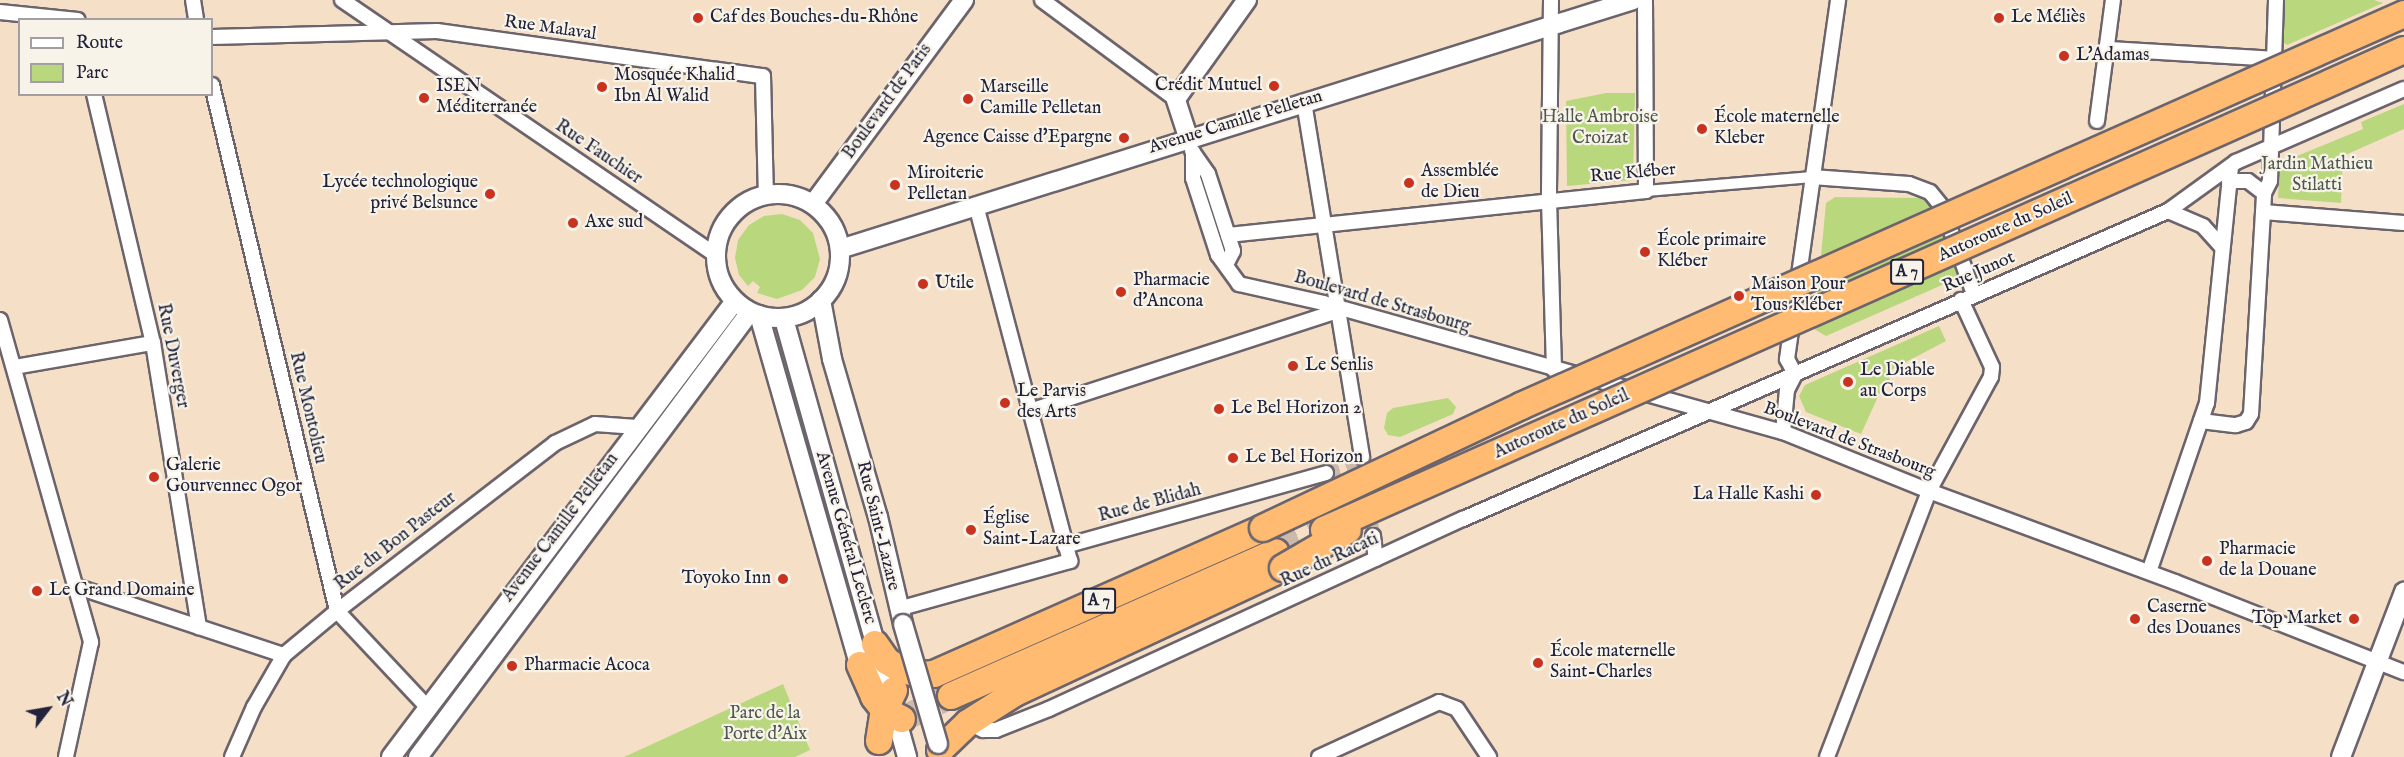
<!DOCTYPE html>
<html>
<head>
<meta charset="utf-8">
<style>
	body { margin:0 }
	#map { position:relative; width:2404px; height:757px; overflow:hidden; background:#f5e0c7; font-family:"IM FELL English",serif }
	div>[style] { position:absolute }
	.green>* { inset:0; background:#b9d77d }
	.minor-tunnel>* { height:14px; margin-top:-7px; transform-origin:0; background:repeating-linear-gradient(90deg,#cbbaab 0 14px,transparent 0 21px) }
	.motorway-tunnel>* { height:26px; margin-top:-13px; transform-origin:0; background:repeating-linear-gradient(90deg,#cbbaab 0 26px,transparent 0 39px) }
	.roads { filter:drop-shadow(2px 0 #6c646c) drop-shadow(-2px 0 #6c646c) drop-shadow(0 2px #6c646c) drop-shadow(0 -2px #6c646c) }
	.pedestrian>* { height:10px; margin:-5px; padding:0 5px; transform-origin:5px; border-radius:5px; background:#fff }
	.minor>* { height:14px; margin:-7px; padding:0 7px; transform-origin:7px; border-radius:7px; background:#fff }
	.tertiary>* { height:18px; margin:-9px; padding:0 9px; transform-origin:9px; border-radius:9px; background:#fff }
	.tertiary>.ring { margin:-9px; padding:0; box-sizing:content-box; background:none; border:18px solid #fff; border-radius:50% }
	.motorway>* { height:26px; margin:-13px; padding:0 13px; transform-origin:13px; border-radius:13px; background:#ffbb71 }
	.bridges { filter:drop-shadow(2px 0 #6c646c) drop-shadow(-2px 0 #6c646c) drop-shadow(0 2px #6c646c) drop-shadow(0 -2px #6c646c) }
	.tertiary-bridge>* { height:18px; margin:-9px; padding:0 9px; transform-origin:9px; border-radius:9px; background:#fff }
	.motorway-bridge>* { height:26px; margin:-13px; padding:0 13px; transform-origin:13px; border-radius:13px; background:#ffbb71 }
	.dots>* { width:16px; height:16px; translate:-50% -50%; box-sizing:border-box; border:3px solid #f7f3e8; border-radius:50% }
	span { translate:-50% -50%; white-space:nowrap; text-align:center; line-height:1.15; -webkit-text-stroke:4.5px #f7f3e8; paint-order:stroke }
	.shield-label span { padding:2px 4px; background:#f7f3e8; border:2px solid; border-radius:4px; -webkit-text-stroke-width:0 }
	.shield-label { font-size:16px; color:#22223b; font-weight:700 }
	.poi-label { font-size:18px; color:#22223b }
	.left { translate:0 -50%; text-align:left }
	.right { translate:-100% -50%; text-align:right }
	.street-label { font-size:18px; color:#22223b }
	.park-label { font-size:18px; color:#4f584f }
	.legend { position:absolute; left:18px; top:18px; width:195px; height:78px; box-sizing:border-box; background:#f7f3e8; border:2px solid #a29fa3; margin:0; padding:8px 10px; list-style:none; font-size:18px; color:#22223b }
	.legend li { display:flex; align-items:center; gap:12px; height:30px }
	.legend b { width:30px; border:2px solid #a29fa3 }
	.north { position:absolute; left:18px; top:679px; width:60px; height:60px; -webkit-text-stroke:4px #f7f3e8; paint-order:stroke; rotate:59deg; font-size:16px; font-weight:700; line-height:24px; text-align:center; color:#22223b }
	.north::after { content:''; display:block; margin:auto; width:21px; height:27px; background:#22223b; clip-path:polygon(50% 0,100% 100%,50% 72%,0 100%) }
</style>
</head>
<body>
<div id="map">
	<div class="green">
		<i style="clip-path:polygon(2285px 0,2374px 0,2383px 3px,2287px 45px,2282px 41px)"></i>
		<i style="clip-path:polygon(1606px 93px,1635px 93px,1633px 180px,1567px 186px,1566px 101px)"></i>
		<i style="clip-path:polygon(2404px 104px,2404px 129px,2343px 156px,2341px 203px,2278px 198px,2280px 163px,2363px 129px,2361px 122px)"></i>
		<i style="clip-path:polygon(1921px 198px,1934px 208px,1958px 278px,1826px 336px,1814px 329px,1826px 203px,1835px 197px)"></i>
		<i style="clip-path:polygon(782px 214px,800px 220px,813px 233px,820px 259px,815px 277px,802px 290px,777px 299px,757px 293px,760px 287px,753px 281px,748px 286px,739px 275px,735px 258px,738px 240px,749px 225px,764px 216px)"></i>
		<i style="clip-path:polygon(1939px 326px,1946px 341px,1887px 372px,1890px 380px,1879px 385px,1881px 390px,1861px 434px,1806px 412px,1799px 396px,1805px 385px)"></i>
		<i style="clip-path:polygon(1448px 398px,1456px 407px,1453px 414px,1400px 437px,1388px 435px,1384px 428px,1387px 413px,1393px 408px)"></i>
		<i style="clip-path:polygon(783px 684px,810px 750px,795px 757px,624px 757px)"></i>
	</div>
	<div class="minor-tunnel">
		<i style="left:1362px;top:457px;width:80px;rotate:82.1deg"></i>
		<i style="left:1326px;top:473px;width:38px;rotate:-17deg"></i>
	</div>
	<div class="motorway-tunnel">
		<i style="left:1276px;top:552px;width:53px;rotate:-24.6deg"></i>
		<i style="left:902px;top:719px;width:54px;rotate:-25.1deg"></i>
	</div>
	<div class="roads">
		<div class="pedestrian">
			<i style="left:1646px;top:191px;width:167px;rotate:-4.8deg"></i>
		</div>
		<div class="minor">
			<i style="left:193px;top:0;width:20px;rotate:81deg"></i>
			<i style="left:342px;top:0;width:453px;rotate:34.3deg"></i>
			<i style="left:1042px;top:0;width:167px;rotate:36.5deg"></i>
			<i style="left:1551px;top:0;width:200px;rotate:90.6deg"></i>
			<i style="left:1549px;top:200px;width:170px;rotate:88.3deg"></i>
			<i style="left:0;top:12px;width:78px;rotate:5.9deg"></i>
			<i style="left:212px;top:37px;width:225px;rotate:-1.5deg"></i>
			<i style="left:437px;top:31px;width:329px;rotate:7.9deg"></i>
			<i style="left:763px;top:76px;width:120px;rotate:88.6deg"></i>
			<i style="left:2108px;top:49px;width:166px;rotate:3.4deg"></i>
			<i style="left:212px;top:85px;width:541px;rotate:76.63deg"></i>
			<i style="left:337px;top:611px;width:133px;rotate:46.8deg"></i>
			<i style="left:94px;top:94px;width:256px;rotate:76.7deg"></i>
			<i style="left:153px;top:343px;width:288px;rotate:80.8deg"></i>
			<i style="left:1304px;top:102px;width:360px;rotate:80.7deg"></i>
			<i style="left:2097px;top:121px;width:122px;rotate:-82.5deg"></i>
			<i style="left:1192px;top:151px;width:28px;rotate:55deg"></i>
			<i style="left:1208px;top:174px;width:81px;rotate:72deg"></i>
			<i style="left:1233px;top:251px;width:13px;rotate:117deg"></i>
			<i style="left:1193px;top:152px;width:26px;rotate:90deg"></i>
			<i style="left:1193px;top:178px;width:81px;rotate:72deg"></i>
			<i style="left:1218px;top:255px;width:36px;rotate:54deg"></i>
			<i style="left:1239px;top:284px;width:86px;rotate:12.7deg"></i>
			<i style="left:1323px;top:303px;width:478px;rotate:15.7deg"></i>
			<i style="left:1783px;top:432px;width:157px;rotate:22deg"></i>
			<i style="left:1929px;top:491px;width:262px;rotate:20.3deg"></i>
			<i style="left:2175px;top:582px;width:246px;rotate:21.5deg"></i>
			<i style="left:1812px;top:177px;width:97px;rotate:4.1deg"></i>
			<i style="left:1909px;top:184px;width:22px;rotate:21deg"></i>
			<i style="left:1930px;top:192px;width:19px;rotate:51deg"></i>
			<i style="left:1942px;top:207px;width:93px;rotate:69.8deg"></i>
			<i style="left:2229px;top:181px;width:19px"></i>
			<i style="left:2248px;top:181px;width:20px;rotate:37deg"></i>
			<i style="left:2168px;top:211px;width:38px;rotate:23deg"></i>
			<i style="left:2203px;top:226px;width:28px;rotate:48deg"></i>
			<i style="left:2263px;top:212px;width:141px;rotate:4.5deg"></i>
			<i style="left:1228px;top:235px;width:420px;rotate:-6deg"></i>
			<i style="left:1646px;top:191px;width:191px;rotate:-90.3deg"></i>
			<i style="left:0;top:320px;width:335px;rotate:74.2deg"></i>
			<i style="left:91px;top:642px;width:118px;rotate:102.3deg"></i>
			<i style="left:15px;top:367px;width:140px;rotate:-9.9deg"></i>
			<i style="left:1030px;top:411px;width:327px;rotate:-18deg"></i>
			<i style="left:2201px;top:421px;width:35px;rotate:7deg"></i>
			<i style="left:2236px;top:425px;width:10px;rotate:-17deg"></i>
			<i style="left:2246px;top:422px;width:9px;rotate:-58deg"></i>
			<i style="left:2251px;top:414px;width:221px;rotate:-86.6deg"></i>
			<i style="left:2264px;top:193px;width:13px;rotate:-63deg"></i>
			<i style="left:2270px;top:181px;width:181px;rotate:-88.1deg"></i>
			<i style="left:1783px;top:432px;width:42px;rotate:-84.6deg"></i>
			<i style="left:1787px;top:390px;width:18px;rotate:-63deg"></i>
			<i style="left:1795px;top:374px;width:17px;rotate:-118deg"></i>
			<i style="left:1787px;top:359px;width:363px;rotate:-81.9deg"></i>
			<i style="left:1373px;top:536px;width:23px;rotate:83deg"></i>
			<i style="left:1065px;top:546px;width:271px;rotate:-15.6deg"></i>
			<i style="left:2149px;top:572px;width:179px;rotate:-71.1deg"></i>
			<i style="left:2207px;top:403px;width:237px;rotate:-84.2deg"></i>
			<i style="left:75px;top:586px;width:220px;rotate:18.3deg"></i>
			<i style="left:898px;top:609px;width:179px;rotate:-15.6deg"></i>
			<i style="left:1070px;top:561px;width:368px;rotate:-104.8deg"></i>
			<i style="left:968px;top:723px;width:17px;rotate:25deg"></i>
			<i style="left:983px;top:730px;width:13px"></i>
			<i style="left:996px;top:730px;width:57px;rotate:-21.6deg"></i>
			<i style="left:1049px;top:709px;width:456px;rotate:-24.7deg"></i>
			<i style="left:1463px;top:519px;width:769px;rotate:-23.6deg"></i>
			<i style="left:2168px;top:211px;width:84px;rotate:-35.8deg"></i>
			<i style="left:2236px;top:162px;width:183px;rotate:-23.5deg"></i>
			<i style="left:232px;top:757px;width:55px;rotate:-66.3deg"></i>
			<i style="left:254px;top:707px;width:60px;rotate:-60deg"></i>
			<i style="left:284px;top:655px;width:69px;rotate:-39.7deg"></i>
			<i style="left:337px;top:611px;width:275px;rotate:-37.6deg"></i>
			<i style="left:555px;top:443px;width:44px;rotate:-25.4deg"></i>
			<i style="left:595px;top:424px;width:42px;rotate:4.1deg"></i>
			<i style="left:1319px;top:757px;width:132px;rotate:-24.6deg"></i>
			<i style="left:1439px;top:702px;width:19px;rotate:21deg"></i>
			<i style="left:1457px;top:709px;width:58px;rotate:56.3deg"></i>
			<i style="left:1827px;top:757px;width:285px;rotate:-69deg"></i>
			<i style="left:1929px;top:491px;width:130px;rotate:-61.5deg"></i>
			<i style="left:1991px;top:377px;width:10px;rotate:-84deg"></i>
			<i style="left:1992px;top:367px;width:74px;rotate:-114.8deg"></i>
		</div>
		<div class="tertiary">
			<i style="left:1188px;top:137px;width:40px;rotate:-108deg"></i>
			<i style="left:1176px;top:99px;width:122px;rotate:-54.4deg"></i>
			<i class="ring" style="left:716px;top:194px;width:106px;height:106px"></i>
			<i style="left:813px;top:204px;width:254px;rotate:-53.5deg"></i>
			<i style="left:840px;top:249px;width:831px;rotate:-17.43deg"></i>
			<i style="left:821px;top:300px;width:60px;rotate:79.4deg"></i>
			<i style="left:832px;top:359px;width:165px;rotate:73.8deg"></i>
			<i style="left:878px;top:517px;width:110px;rotate:76.8deg"></i>
			<i style="left:759px;top:315px;width:377px;rotate:74deg"></i>
			<i style="left:784px;top:319px;width:455px;rotate:74.3deg"></i>
			<i style="left:391px;top:757px;width:571px;rotate:-52.97deg"></i>
			<i style="left:418px;top:757px;width:555px;rotate:-53.27deg"></i>
			<i style="left:2341px;top:757px;width:177px;rotate:-69.1deg"></i>
		</div>
		<div class="motorway">
			<i style="left:875px;top:644px;width:21px;rotate:55deg"></i>
			<i style="left:887px;top:661px;width:15px;rotate:32deg"></i>
			<i style="left:900px;top:669px;width:22px;rotate:16deg"></i>
			<i style="left:921px;top:675px;width:13px;rotate:-4deg"></i>
			<i style="left:934px;top:674px;width:360px;rotate:-23.9deg"></i>
			<i style="left:860px;top:665px;width:35px;rotate:66deg"></i>
			<i style="left:874px;top:697px;width:16px;rotate:52deg"></i>
			<i style="left:884px;top:710px;width:20px;rotate:27deg"></i>
			<i style="left:951px;top:696px;width:355px;rotate:-23.9deg"></i>
			<i style="left:879px;top:741px;width:31px;rotate:-81deg"></i>
			<i style="left:884px;top:710px;width:22px;rotate:-63deg"></i>
			<i style="left:940px;top:750px;width:39px;rotate:-44deg"></i>
			<i style="left:968px;top:723px;width:56px;rotate:-32.6deg"></i>
			<i style="left:1015px;top:693px;width:296px;rotate:-25deg"></i>
		</div>
	</div>
	<div class="bridges">
		<div class="tertiary-bridge">
			<i style="left:903px;top:624px;width:125px;rotate:73.7deg"></i>
		</div>
		<div class="motorway-bridge">
			<i style="left:1263px;top:528px;width:285px;rotate:-25.3deg"></i>
			<i style="left:1521px;top:406px;width:966px;rotate:-23.94deg"></i>
			<i style="left:1324px;top:530px;width:1182px;rotate:-23.96deg"></i>
			<i style="left:1283px;top:568px;width:75px;rotate:-30.3deg"></i>
		</div>
	</div>
	<div class="dots">
		<i style="left:698px;top:18px;background:#c8321e"></i>
		<i style="left:1999px;top:18px;background:#c8321e"></i>
		<i style="left:2064px;top:56px;background:#c8321e"></i>
		<i style="left:1274px;top:86px;background:#c8321e"></i>
		<i style="left:602px;top:87px;background:#c8321e"></i>
		<i style="left:424px;top:98px;background:#c8321e"></i>
		<i style="left:968px;top:99px;background:#c8321e"></i>
		<i style="left:1702px;top:129px;background:#c8321e"></i>
		<i style="left:1124px;top:138px;background:#c8321e"></i>
		<i style="left:1409px;top:183px;background:#c8321e"></i>
		<i style="left:895px;top:185px;background:#c8321e"></i>
		<i style="left:490px;top:194px;background:#c8321e"></i>
		<i style="left:573px;top:223px;background:#c8321e"></i>
		<i style="left:1645px;top:252px;background:#c8321e"></i>
		<i style="left:923px;top:284px;background:#c8321e"></i>
		<i style="left:1121px;top:292px;background:#c8321e"></i>
		<i style="left:1739px;top:296px;background:#c8321e"></i>
		<i style="left:1293px;top:366px;background:#c8321e"></i>
		<i style="left:1848px;top:382px;background:#c8321e"></i>
		<i style="left:1005px;top:403px;background:#c8321e"></i>
		<i style="left:1219px;top:409px;background:#c8321e"></i>
		<i style="left:1233px;top:458px;background:#c8321e"></i>
		<i style="left:154px;top:477px;background:#c8321e"></i>
		<i style="left:1816px;top:495px;background:#c8321e"></i>
		<i style="left:971px;top:530px;background:#c8321e"></i>
		<i style="left:2207px;top:561px;background:#c8321e"></i>
		<i style="left:783px;top:579px;background:#c8321e"></i>
		<i style="left:37px;top:591px;background:#c8321e"></i>
		<i style="left:2135px;top:619px;background:#c8321e"></i>
		<i style="left:2354px;top:619px;background:#c8321e"></i>
		<i style="left:1538px;top:663px;background:#c8321e"></i>
		<i style="left:512px;top:666px;background:#c8321e"></i>
	</div>
	<div class="shield-label">
		<span style="left:1907px;top:272px">A 7</span>
		<span style="left:1099px;top:601px">A 7</span>
	</div>
	<div class="poi-label">
		<span class="left" style="left:710px;top:18px">Caf des Bouches-du-Rhône</span>
		<span class="left" style="left:2011px;top:18px">Le Méliès</span>
		<span class="left" style="left:2076px;top:56px">L'Adamas</span>
		<span class="left" style="left:614px;top:87px">Mosquée Khalid<br>Ibn Al Walid</span>
		<span class="right" style="left:1262px;top:86px">Crédit Mutuel</span>
		<span class="left" style="left:436px;top:98px">ISEN<br>Méditerranée</span>
		<span class="left" style="left:980px;top:99px">Marseille<br>Camille Pelletan</span>
		<span class="left" style="left:1714px;top:129px">École maternelle<br>Kleber</span>
		<span class="right" style="left:1112px;top:138px">Agence Caisse d'Epargne</span>
		<span class="left" style="left:1421px;top:183px">Assemblée<br>de Dieu</span>
		<span class="left" style="left:907px;top:185px">Miroiterie<br>Pelletan</span>
		<span class="right" style="left:478px;top:194px">Lycée technologique<br>privé Belsunce</span>
		<span class="left" style="left:585px;top:223px">Axe sud</span>
		<span class="left" style="left:1657px;top:252px">École primaire<br>Kléber</span>
		<span class="left" style="left:1133px;top:292px">Pharmacie<br>d'Ancona</span>
		<span class="left" style="left:935px;top:284px">Utile</span>
		<span class="left" style="left:1751px;top:296px">Maison Pour<br>Tous Kléber</span>
		<span class="left" style="left:1305px;top:366px">Le Senlis</span>
		<span class="left" style="left:1860px;top:382px">Le Diable<br>au Corps</span>
		<span class="left" style="left:1017px;top:403px">Le Parvis<br>des Arts</span>
		<span class="left" style="left:1231px;top:409px">Le Bel Horizon 2</span>
		<span class="left" style="left:1245px;top:458px">Le Bel Horizon</span>
		<span class="left" style="left:166px;top:477px">Galerie<br>Gourvennec Ogor</span>
		<span class="right" style="left:1804px;top:495px">La Halle Kashi</span>
		<span class="left" style="left:983px;top:530px">Église<br>Saint-Lazare</span>
		<span class="left" style="left:2219px;top:561px">Pharmacie<br>de la Douane</span>
		<span class="right" style="left:771px;top:579px">Toyoko Inn</span>
		<span class="left" style="left:49px;top:591px">Le Grand Domaine</span>
		<span class="left" style="left:2147px;top:619px">Caserne<br>des Douanes</span>
		<span class="right" style="left:2342px;top:619px">Top Market</span>
		<span class="left" style="left:1550px;top:663px">École maternelle<br>Saint-Charles</span>
		<span class="left" style="left:524px;top:666px">Pharmacie Acoca</span>
	</div>
	<div class="street-label">
		<span style="left:550px;top:29px;rotate:8deg">Rue Malaval</span>
		<span style="left:888px;top:102px;rotate:-54deg">Boulevard de Paris</span>
		<span style="left:1236px;top:123px;rotate:-17deg">Avenue Camille Pelletan</span>
		<span style="left:598px;top:153px;rotate:34deg">Rue Fauchier</span>
		<span style="left:1633px;top:174px;rotate:-5deg">Rue Kléber</span>
		<span style="left:2006px;top:228px;rotate:-24deg">Autoroute du Soleil</span>
		<span style="left:1979px;top:273px;rotate:-24deg">Rue Junot</span>
		<span style="left:1382px;top:303px;rotate:16deg">Boulevard de Strasbourg</span>
		<span style="left:172px;top:356px;rotate:79deg">Rue Duverger</span>
		<span style="left:307px;top:408px;rotate:77deg">Rue Montolieu</span>
		<span style="left:1562px;top:425px;rotate:-24deg">Autoroute du Soleil</span>
		<span style="left:1849px;top:441px;rotate:21deg">Boulevard de Strasbourg</span>
		<span style="left:1150px;top:504px;rotate:-15deg">Rue de Blidah</span>
		<span style="left:877px;top:526px;rotate:76deg">Rue Saint-Lazare</span>
		<span style="left:561px;top:528px;rotate:-53deg">Avenue Camille Pelletan</span>
		<span style="left:845px;top:538px;rotate:74deg">Avenue Général Leclerc</span>
		<span style="left:396px;top:542px;rotate:-38deg">Rue du Bon Pasteur</span>
		<span style="left:1330px;top:561px;rotate:-25deg">Rue du Racati</span>
	</div>
	<div class="park-label">
		<span style="left:1600px;top:129px">Halle Ambroise<br>Croizat</span>
		<span style="left:2317px;top:176px">Jardin Mathieu<br>Stilatti</span>
		<span style="left:765px;top:725px">Parc de la<br>Porte d'Aix</span>
	</div>
	<ul class="legend">
	<li><b style="height:8px;background:#fff"></b>Route</li>
	<li><b style="height:16px;background:#b9d77d"></b>Parc</li>
	</ul>
	<div class="north">N</div>
</div>
</body>
</html>
